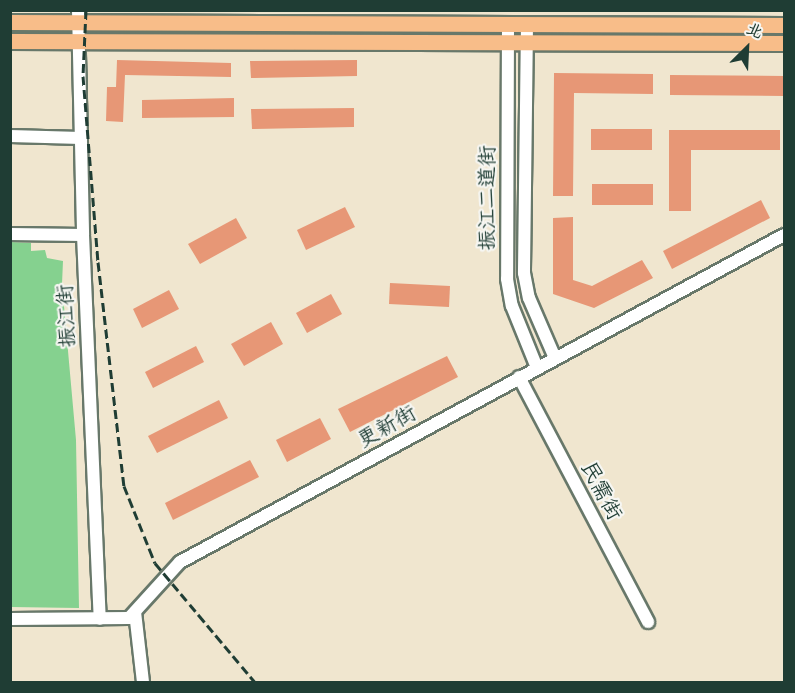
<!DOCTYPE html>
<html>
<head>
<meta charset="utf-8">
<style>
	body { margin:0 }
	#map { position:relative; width:795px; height:693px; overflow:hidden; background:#f0e6cf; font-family:Mynerve,"LXGW WenKai TC",sans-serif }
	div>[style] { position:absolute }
	.green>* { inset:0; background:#85d18f }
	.building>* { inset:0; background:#e79776 }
	.roads { filter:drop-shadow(2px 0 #68786a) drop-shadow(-2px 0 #68786a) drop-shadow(0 2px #68786a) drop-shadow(0 -2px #68786a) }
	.tertiary>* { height:12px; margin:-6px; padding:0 6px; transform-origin:6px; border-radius:6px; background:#fff }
	.trunk>* { height:15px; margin:-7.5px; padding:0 7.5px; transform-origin:7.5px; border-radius:7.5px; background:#f8bd89 }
	.rail>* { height:3px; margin-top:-1.5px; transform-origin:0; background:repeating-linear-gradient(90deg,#1f3d34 0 9px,transparent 0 13.5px) }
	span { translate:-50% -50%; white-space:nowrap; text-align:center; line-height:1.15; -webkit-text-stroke:4.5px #f6f6f2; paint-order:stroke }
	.street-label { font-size:21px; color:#1f3d34 }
	.frame { position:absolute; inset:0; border:12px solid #1f3d34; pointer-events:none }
	.north { position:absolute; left:717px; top:18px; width:60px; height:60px; -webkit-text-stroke:4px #f6f6f2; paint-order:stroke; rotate:24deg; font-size:16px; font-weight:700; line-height:24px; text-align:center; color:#1f3d34 }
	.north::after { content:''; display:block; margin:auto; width:21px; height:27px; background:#1f3d34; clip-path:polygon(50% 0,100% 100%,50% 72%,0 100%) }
</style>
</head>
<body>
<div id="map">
	<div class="green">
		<i style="clip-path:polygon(11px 242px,31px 243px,31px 251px,45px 250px,47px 258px,63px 261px,62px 284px,76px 440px,79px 608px,11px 607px)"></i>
	</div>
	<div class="building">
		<i style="clip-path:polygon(117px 60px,231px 63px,231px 77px,125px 75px,123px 122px,106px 121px,107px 87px,116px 87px)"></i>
		<i style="clip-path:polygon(357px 60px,357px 76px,251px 78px,250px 61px)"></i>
		<i style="clip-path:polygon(554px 73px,653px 74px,653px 94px,574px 93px,573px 196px,553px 196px)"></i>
		<i style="clip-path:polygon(670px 75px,784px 76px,784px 96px,670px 95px)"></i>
		<i style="clip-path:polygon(234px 98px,234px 117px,142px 118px,142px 100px)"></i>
		<i style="clip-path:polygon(354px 108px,354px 127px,252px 129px,251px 109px)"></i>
		<i style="clip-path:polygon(591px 129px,652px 129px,652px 150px,591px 150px)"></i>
		<i style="clip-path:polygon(669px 130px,780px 130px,780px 150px,691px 150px,691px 211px,669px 211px)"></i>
		<i style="clip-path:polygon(592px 184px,653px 184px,653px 205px,592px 205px)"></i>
		<i style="clip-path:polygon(761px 200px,770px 218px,672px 269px,663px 251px)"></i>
		<i style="clip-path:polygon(345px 207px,355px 227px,306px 250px,297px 230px)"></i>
		<i style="clip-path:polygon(573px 217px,573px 280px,592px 286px,642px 260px,653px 278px,594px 308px,553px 294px,553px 218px)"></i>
		<i style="clip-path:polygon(236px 218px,247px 238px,200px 264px,188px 244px)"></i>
		<i style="clip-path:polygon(390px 283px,450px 286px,449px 307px,389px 304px)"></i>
		<i style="clip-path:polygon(169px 290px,179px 309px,142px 328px,133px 309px)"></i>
		<i style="clip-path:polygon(331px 294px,342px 314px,307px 333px,296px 313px)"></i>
		<i style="clip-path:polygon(271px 322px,283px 344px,244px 366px,231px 344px)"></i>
		<i style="clip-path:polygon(196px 346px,204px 362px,153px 388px,145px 372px)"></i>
		<i style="clip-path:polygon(447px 356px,458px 377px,350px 432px,338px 409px)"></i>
		<i style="clip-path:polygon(219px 400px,228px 418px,157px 453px,148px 436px)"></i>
		<i style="clip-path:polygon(320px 418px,331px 439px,287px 462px,276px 440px)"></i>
		<i style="clip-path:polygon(250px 460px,259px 477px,173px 520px,165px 503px)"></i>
	</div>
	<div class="roads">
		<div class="tertiary">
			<i style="left:78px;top:10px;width:225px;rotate:88.7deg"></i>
			<i style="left:83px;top:235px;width:384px;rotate:87.5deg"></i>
			<i style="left:508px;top:24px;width:255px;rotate:90.2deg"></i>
			<i style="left:507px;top:279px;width:27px;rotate:80deg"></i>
			<i style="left:512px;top:306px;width:67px;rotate:68deg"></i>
			<i style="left:527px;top:24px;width:249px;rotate:90.7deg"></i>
			<i style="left:524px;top:273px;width:25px;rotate:79deg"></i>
			<i style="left:529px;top:298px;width:65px;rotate:66.6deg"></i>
			<i style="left:10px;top:136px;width:71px;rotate:1.6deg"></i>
			<i style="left:10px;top:234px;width:73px;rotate:0.8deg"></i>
			<i style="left:519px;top:377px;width:277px;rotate:62.2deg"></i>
			<i style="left:135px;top:612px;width:70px;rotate:83.5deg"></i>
			<i style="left:10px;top:619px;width:119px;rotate:-0.5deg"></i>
			<i style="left:129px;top:618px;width:76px;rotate:-47.7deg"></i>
			<i style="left:180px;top:562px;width:687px;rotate:-28.43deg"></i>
		</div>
		<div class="trunk">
			<i style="left:10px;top:22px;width:774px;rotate:0.22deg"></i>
			<i style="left:10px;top:41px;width:774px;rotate:0.15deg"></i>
		</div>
	</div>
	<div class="rail">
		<i style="left:86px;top:10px;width:66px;rotate:92.6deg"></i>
		<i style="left:83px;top:76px;width:187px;rotate:85.4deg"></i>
		<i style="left:98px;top:262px;width:226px;rotate:83.4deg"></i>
		<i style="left:124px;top:486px;width:83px;rotate:68.1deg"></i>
		<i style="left:155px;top:563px;width:155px;rotate:50deg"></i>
	</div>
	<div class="street-label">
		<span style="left:488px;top:198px;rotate:-90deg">振江二道街</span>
		<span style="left:67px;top:316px;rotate:-93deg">振江街</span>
		<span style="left:387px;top:427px;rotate:-29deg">更新街</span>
		<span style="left:601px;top:491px;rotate:62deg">民需街</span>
	</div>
	<div class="frame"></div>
	<div class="north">北</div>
</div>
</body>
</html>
